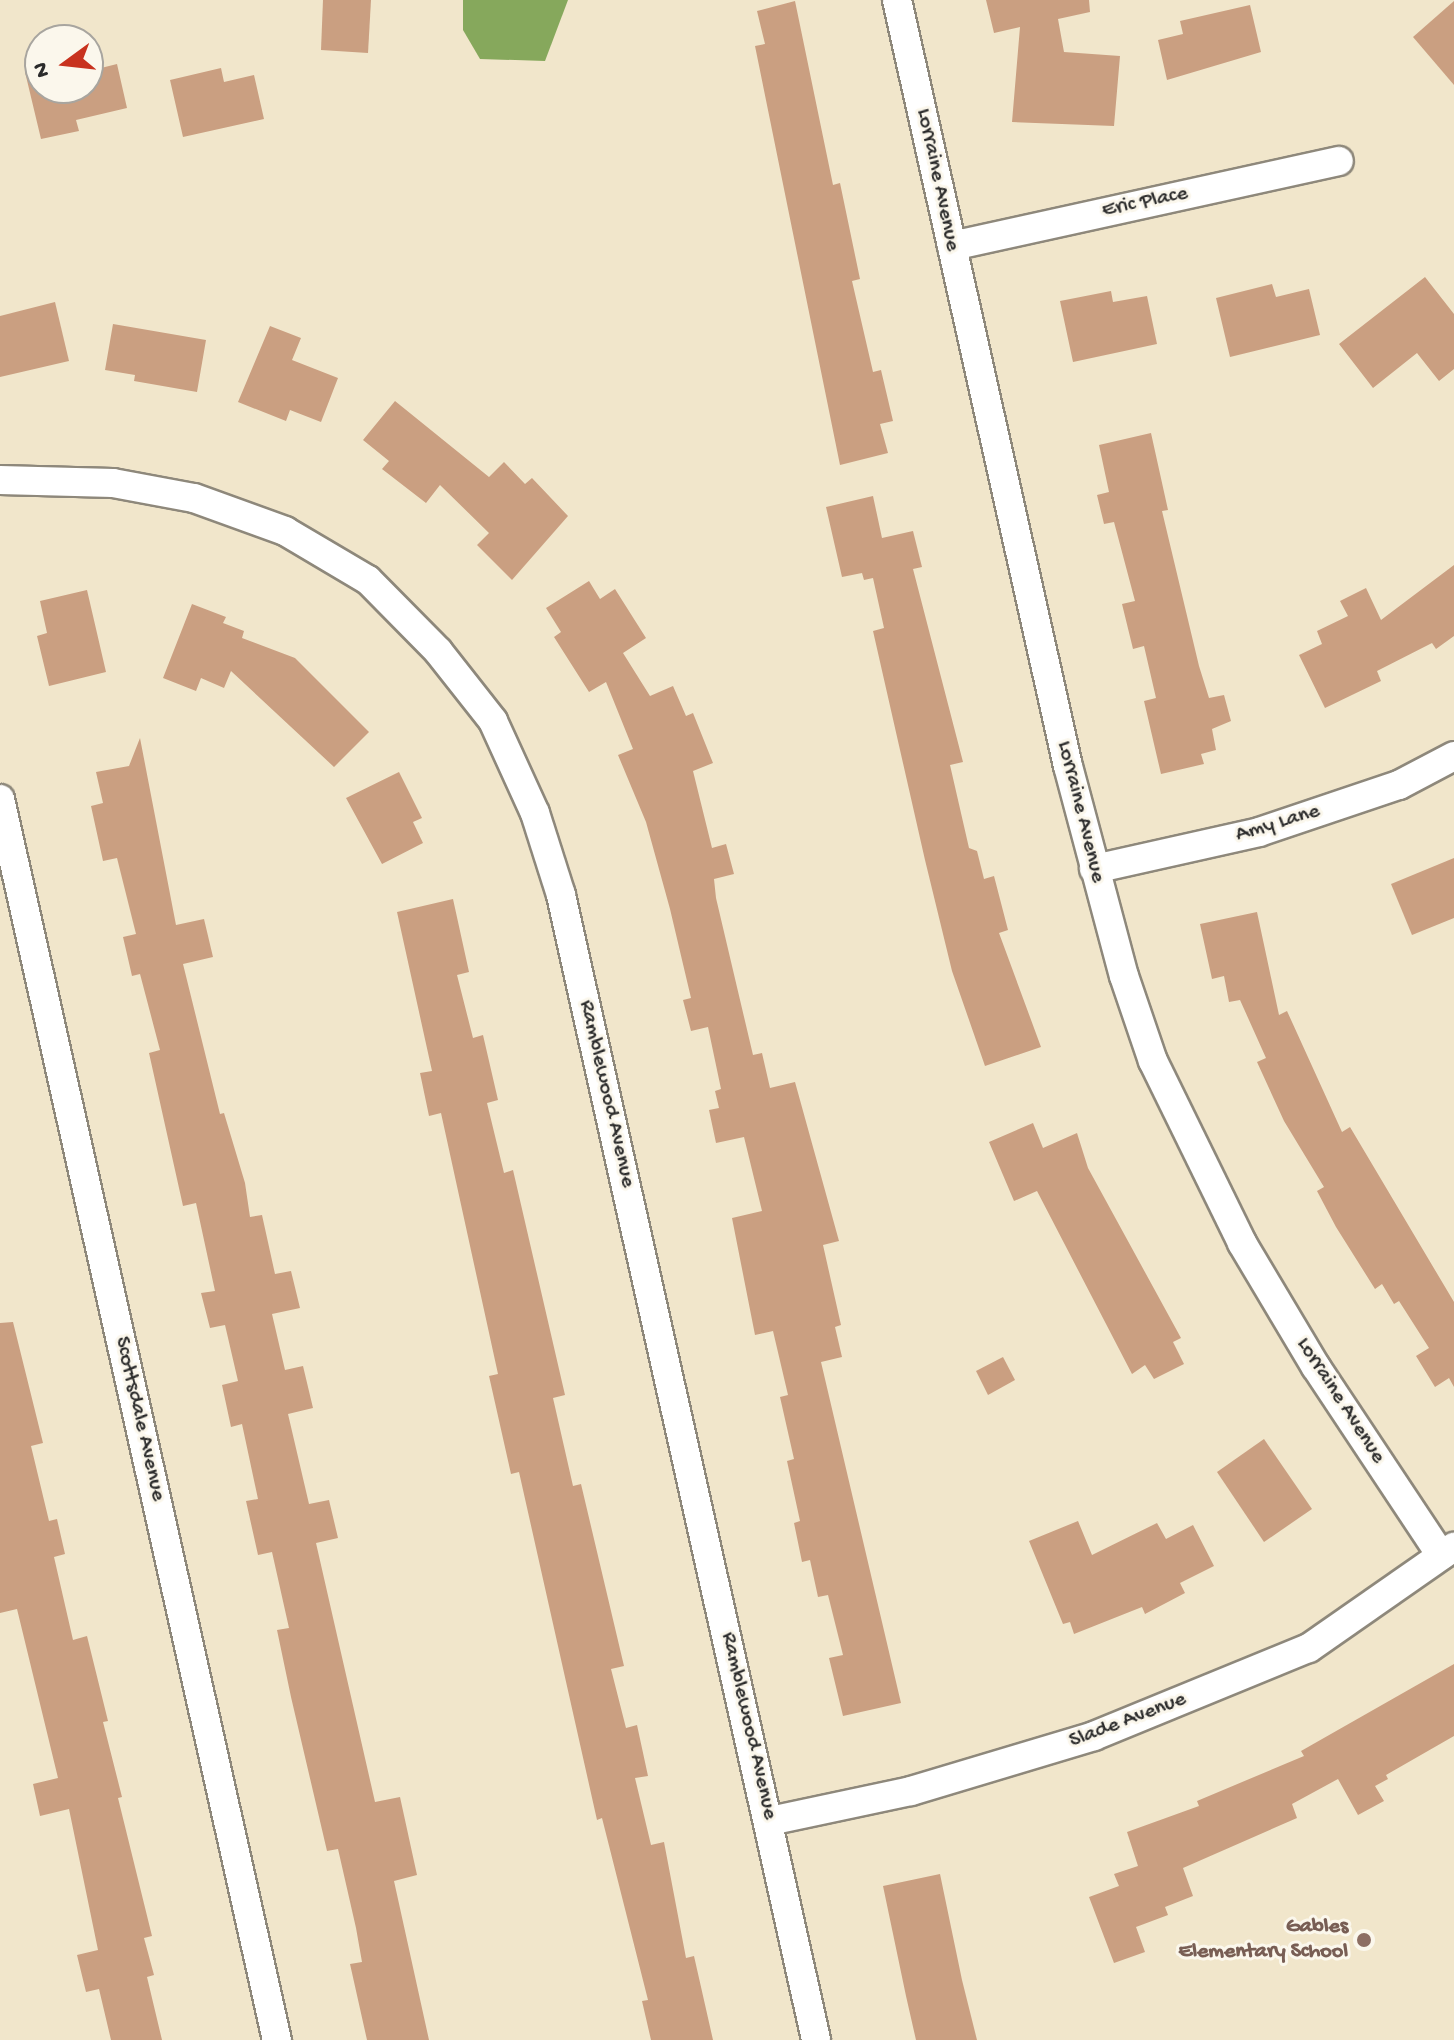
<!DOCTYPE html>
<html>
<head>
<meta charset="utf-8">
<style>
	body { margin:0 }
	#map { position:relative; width:1454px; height:2040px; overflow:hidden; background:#f1e6cb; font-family:"Gochi Hand",sans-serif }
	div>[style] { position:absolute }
	.forest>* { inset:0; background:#86a85c }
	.building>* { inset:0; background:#ca9f81 }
	.roads { filter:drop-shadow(2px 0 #8e887b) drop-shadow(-2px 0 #8e887b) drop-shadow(0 2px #8e887b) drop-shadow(0 -2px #8e887b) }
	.minor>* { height:28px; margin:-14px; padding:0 14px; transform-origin:14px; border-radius:14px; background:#fff }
	.dots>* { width:22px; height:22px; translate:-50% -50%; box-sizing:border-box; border:4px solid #fbf7ec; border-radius:50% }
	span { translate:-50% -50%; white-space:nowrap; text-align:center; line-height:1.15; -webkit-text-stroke:6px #fbf7ec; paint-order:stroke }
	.street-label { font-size:22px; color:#2b2b2b }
	.education-label { font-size:22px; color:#785e54; font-weight:700 }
	.right { translate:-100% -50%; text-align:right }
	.north { position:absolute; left:24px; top:24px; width:80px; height:80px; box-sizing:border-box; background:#fbf7ec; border:2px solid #a8a59f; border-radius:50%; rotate:255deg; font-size:22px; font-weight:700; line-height:32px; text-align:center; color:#2b2b2b }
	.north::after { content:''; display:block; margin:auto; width:28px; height:36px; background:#c8321e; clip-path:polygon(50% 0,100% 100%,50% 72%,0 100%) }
</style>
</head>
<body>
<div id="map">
	<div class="forest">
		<i style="clip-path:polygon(463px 0,568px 0,545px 61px,480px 59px,463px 30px)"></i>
	</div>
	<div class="building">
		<i style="clip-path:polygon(323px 0,371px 0,368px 53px,321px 50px)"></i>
		<i style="clip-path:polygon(986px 0,1089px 0,1090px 12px,1058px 19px,1064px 52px,1120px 56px,1114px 126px,1012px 122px,1020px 27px,994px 33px)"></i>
		<i style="clip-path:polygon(795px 1px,833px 185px,840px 183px,860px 279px,852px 281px,873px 372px,881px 370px,893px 421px,880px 424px,888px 453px,840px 465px,755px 46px,765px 44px,757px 11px)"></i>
		<i style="clip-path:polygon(1454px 1px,1454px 85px,1413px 37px)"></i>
		<i style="clip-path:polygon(1250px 5px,1261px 52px,1167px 80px,1158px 40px,1183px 34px,1180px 21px)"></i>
		<i style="clip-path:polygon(91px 57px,93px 70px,117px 64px,127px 108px,76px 120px,79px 131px,41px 139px,25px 72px,40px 69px,40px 88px,88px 88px)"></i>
		<i style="clip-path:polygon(221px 68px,224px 82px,254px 75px,264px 119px,183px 137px,170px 80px)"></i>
		<i style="clip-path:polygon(1425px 277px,1454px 314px,1454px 369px,1439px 381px,1417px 353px,1373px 388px,1339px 344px)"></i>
		<i style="clip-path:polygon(1272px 284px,1276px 297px,1309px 289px,1320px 335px,1230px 357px,1216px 298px)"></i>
		<i style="clip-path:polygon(1111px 291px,1113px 302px,1147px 296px,1157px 344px,1073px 362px,1060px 301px)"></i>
		<i style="clip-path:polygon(55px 302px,69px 361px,0 377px,0 316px)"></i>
		<i style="clip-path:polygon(113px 324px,206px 340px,197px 392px,134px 381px,135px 375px,105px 370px)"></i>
		<i style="clip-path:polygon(270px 326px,301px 338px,292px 360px,338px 378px,321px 422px,290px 410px,286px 421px,238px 402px)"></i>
		<i style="clip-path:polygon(395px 401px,489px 477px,504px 462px,525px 484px,532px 478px,568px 516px,512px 580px,477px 545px,489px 533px,440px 485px,426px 503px,382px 469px,389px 461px,363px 440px)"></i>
		<i style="clip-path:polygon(1151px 433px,1168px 510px,1162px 511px,1199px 666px,1209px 698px,1224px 695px,1231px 721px,1212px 729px,1216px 750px,1201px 754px,1204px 764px,1161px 774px,1144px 701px,1156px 698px,1144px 646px,1133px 649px,1122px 604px,1135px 601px,1114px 522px,1104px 524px,1097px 495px,1109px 492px,1099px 445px)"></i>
		<i style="clip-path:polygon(873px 496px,882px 538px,913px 531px,922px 567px,913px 569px,963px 762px,950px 765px,969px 848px,977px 851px,984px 879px,994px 876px,1008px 930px,999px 933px,1041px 1047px,985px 1066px,952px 971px,925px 860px,873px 631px,884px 628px,873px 578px,864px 580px,862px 573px,842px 577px,826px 507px)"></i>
		<i style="clip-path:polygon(1454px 565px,1454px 636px,1436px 649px,1432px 643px,1377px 671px,1381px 681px,1325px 708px,1299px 655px,1322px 644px,1317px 631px,1348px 616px,1340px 601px,1366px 588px,1381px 620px)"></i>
		<i style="clip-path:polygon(589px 581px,600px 599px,615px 589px,646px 638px,623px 653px,650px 696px,673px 686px,686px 716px,693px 713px,713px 763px,693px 771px,712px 848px,726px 844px,734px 874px,714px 879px,716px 898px,753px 1055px,762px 1053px,770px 1088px,795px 1082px,839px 1241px,823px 1245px,841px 1325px,835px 1327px,842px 1357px,821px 1362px,901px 1703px,843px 1716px,829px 1658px,843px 1655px,828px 1595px,818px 1597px,810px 1560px,802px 1562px,794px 1523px,800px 1521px,787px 1461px,794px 1459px,780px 1397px,788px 1395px,773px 1331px,755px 1335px,732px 1218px,762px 1211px,744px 1137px,716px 1143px,709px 1110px,719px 1108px,715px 1091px,721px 1089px,708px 1027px,691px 1031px,683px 1000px,691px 998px,670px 909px,646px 822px,618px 755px,633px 749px,606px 682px,589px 692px,554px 637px,561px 632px,546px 608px)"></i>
		<i style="clip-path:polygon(87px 590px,106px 672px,49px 686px,37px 636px,47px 633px,40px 601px)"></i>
		<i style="clip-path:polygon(192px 604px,226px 617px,223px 623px,244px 631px,242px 638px,295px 658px,369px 732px,334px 767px,231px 671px,224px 688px,201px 678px,196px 691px,163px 678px)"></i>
		<i style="clip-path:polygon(140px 738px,176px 925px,204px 919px,213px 957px,183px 964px,220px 1114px,224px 1113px,245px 1183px,250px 1217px,262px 1215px,275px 1274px,291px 1271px,300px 1308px,272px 1314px,285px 1370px,303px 1366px,313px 1408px,288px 1414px,309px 1504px,329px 1500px,338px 1538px,316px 1543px,375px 1802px,400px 1797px,417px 1875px,394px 1881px,429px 2040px,367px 2040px,350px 1964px,362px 1962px,356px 1928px,338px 1849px,327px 1851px,291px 1697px,277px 1630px,289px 1628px,272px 1552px,258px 1555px,246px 1501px,258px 1499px,242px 1424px,231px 1427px,222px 1385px,238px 1381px,225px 1325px,210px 1328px,201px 1293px,215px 1291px,196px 1203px,183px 1206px,149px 1053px,160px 1050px,140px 974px,132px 976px,123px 937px,136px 934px,117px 858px,103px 861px,91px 806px,103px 803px,96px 772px,129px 766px)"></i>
		<i style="clip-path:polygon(399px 772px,422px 818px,413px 822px,423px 843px,382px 864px,346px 798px)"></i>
		<i style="clip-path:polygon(1454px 858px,1454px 918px,1412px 935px,1391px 884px)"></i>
		<i style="clip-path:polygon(453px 899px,469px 972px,457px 975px,473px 1038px,483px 1035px,498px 1100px,487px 1103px,504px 1173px,513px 1170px,565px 1395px,553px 1398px,573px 1486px,581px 1484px,624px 1666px,611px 1669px,626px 1728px,637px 1725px,648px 1776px,635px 1778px,651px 1845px,664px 1842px,686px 1958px,694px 1956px,713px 2040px,651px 2040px,642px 2001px,648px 2000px,602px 1818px,597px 1820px,519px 1472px,511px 1474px,489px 1376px,498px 1374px,441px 1113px,429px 1116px,420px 1073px,432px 1071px,397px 912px)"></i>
		<i style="clip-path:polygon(1257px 912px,1279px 1015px,1287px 1011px,1342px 1132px,1350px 1127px,1454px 1302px,1454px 1387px,1449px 1378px,1435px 1387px,1416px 1356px,1429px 1348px,1399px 1301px,1394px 1304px,1382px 1284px,1375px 1289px,1336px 1227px,1317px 1191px,1324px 1187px,1284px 1121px,1257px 1062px,1266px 1058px,1240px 1000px,1229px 1002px,1224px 976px,1212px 979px,1200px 924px)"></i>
		<i style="clip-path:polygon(1033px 1123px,1043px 1148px,1077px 1133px,1088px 1168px,1181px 1338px,1173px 1342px,1184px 1364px,1154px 1379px,1145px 1365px,1132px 1374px,1037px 1191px,1014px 1201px,989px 1142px)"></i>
		<i style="clip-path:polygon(13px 1322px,43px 1443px,31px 1446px,49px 1521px,57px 1519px,65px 1554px,54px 1557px,73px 1640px,87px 1636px,108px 1721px,103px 1722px,122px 1797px,118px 1798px,152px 1936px,144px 1938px,154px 1975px,147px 1977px,162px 2040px,111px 2040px,99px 1989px,86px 1992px,77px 1955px,98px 1950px,69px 1809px,40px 1816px,33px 1784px,58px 1778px,17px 1609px,0 1613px,0 1323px)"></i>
		<i style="clip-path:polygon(1003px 1357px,1015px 1380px,988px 1395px,976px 1371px)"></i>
		<i style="clip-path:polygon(1264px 1439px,1312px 1509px,1264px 1542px,1217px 1472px)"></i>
		<i style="clip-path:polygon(1078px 1521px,1092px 1555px,1157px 1523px,1166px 1539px,1193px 1525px,1214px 1566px,1180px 1583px,1185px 1593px,1145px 1614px,1142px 1607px,1074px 1634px,1070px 1622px,1063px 1624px,1029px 1541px)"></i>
		<i style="clip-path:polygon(1454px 1664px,1454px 1736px,1386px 1775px,1388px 1779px,1375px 1786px,1384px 1801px,1358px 1815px,1338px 1779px,1292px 1804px,1297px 1818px,1183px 1868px,1193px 1896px,1165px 1907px,1168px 1915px,1136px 1927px,1145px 1952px,1114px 1963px,1089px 1897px,1119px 1886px,1114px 1874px,1138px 1866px,1127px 1832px,1199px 1806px,1197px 1801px,1304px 1756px,1301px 1751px)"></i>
		<i style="clip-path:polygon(940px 1874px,962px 1980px,977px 2040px,916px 2040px,906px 1996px,883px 1886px)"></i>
	</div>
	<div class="roads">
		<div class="minor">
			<i style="left:897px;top:0;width:785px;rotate:77.42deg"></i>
			<i style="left:1068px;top:766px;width:217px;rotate:75.1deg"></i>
			<i style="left:1124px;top:976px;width:90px;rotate:71.2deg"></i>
			<i style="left:1153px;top:1061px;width:203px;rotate:63.9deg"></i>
			<i style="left:1242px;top:1243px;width:144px;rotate:59.2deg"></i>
			<i style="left:1316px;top:1367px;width:226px;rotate:56.4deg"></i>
			<i style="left:952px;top:246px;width:396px;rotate:-12.4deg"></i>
			<i style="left:0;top:480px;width:113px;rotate:1.5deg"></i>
			<i style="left:113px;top:483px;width:82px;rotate:10.5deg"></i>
			<i style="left:194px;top:498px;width:97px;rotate:19.9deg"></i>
			<i style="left:285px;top:531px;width:96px;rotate:30.6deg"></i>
			<i style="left:368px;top:580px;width:100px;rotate:45.4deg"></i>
			<i style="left:438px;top:651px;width:89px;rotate:51.8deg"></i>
			<i style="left:493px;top:721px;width:101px;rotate:65.5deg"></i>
			<i style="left:535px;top:813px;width:86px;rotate:72.4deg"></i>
			<i style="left:561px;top:895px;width:1173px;rotate:77.44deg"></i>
			<i style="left:0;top:799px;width:1272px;rotate:77.42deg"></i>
			<i style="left:1094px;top:869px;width:169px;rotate:-12.6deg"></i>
			<i style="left:1259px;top:832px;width:148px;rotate:-18.6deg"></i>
			<i style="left:1399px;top:785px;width:62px;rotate:-27.8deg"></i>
			<i style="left:770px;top:1821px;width:144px;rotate:-12deg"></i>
			<i style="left:911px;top:1791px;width:191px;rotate:-16.7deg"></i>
			<i style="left:1094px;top:1736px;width:232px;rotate:-22.3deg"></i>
			<i style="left:1309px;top:1648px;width:177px;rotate:-34.9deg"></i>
		</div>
	</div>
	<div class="dots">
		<i style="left:1364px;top:1940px;background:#8d6e63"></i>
	</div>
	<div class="street-label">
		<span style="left:937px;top:180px;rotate:78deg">Lorraine Avenue</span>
		<span style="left:1145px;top:203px;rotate:-12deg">Eric Place</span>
		<span style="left:1080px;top:812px;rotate:76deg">Lorraine Avenue</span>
		<span style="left:1278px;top:824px;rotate:-17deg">Amy Lane</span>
		<span style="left:606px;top:1094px;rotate:77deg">Ramblewood Avenue</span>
		<span style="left:1340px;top:1401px;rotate:57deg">Lorraine Avenue</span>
		<span style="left:139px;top:1419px;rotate:77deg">Scottsdale Avenue</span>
		<span style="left:1128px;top:1721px;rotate:-21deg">Slade Avenue</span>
		<span style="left:748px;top:1726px;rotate:77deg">Ramblewood Avenue</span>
	</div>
	<div class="education-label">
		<span class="right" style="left:1348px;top:1940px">Gables<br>Elementary School</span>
	</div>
	<div class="north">N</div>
</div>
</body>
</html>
